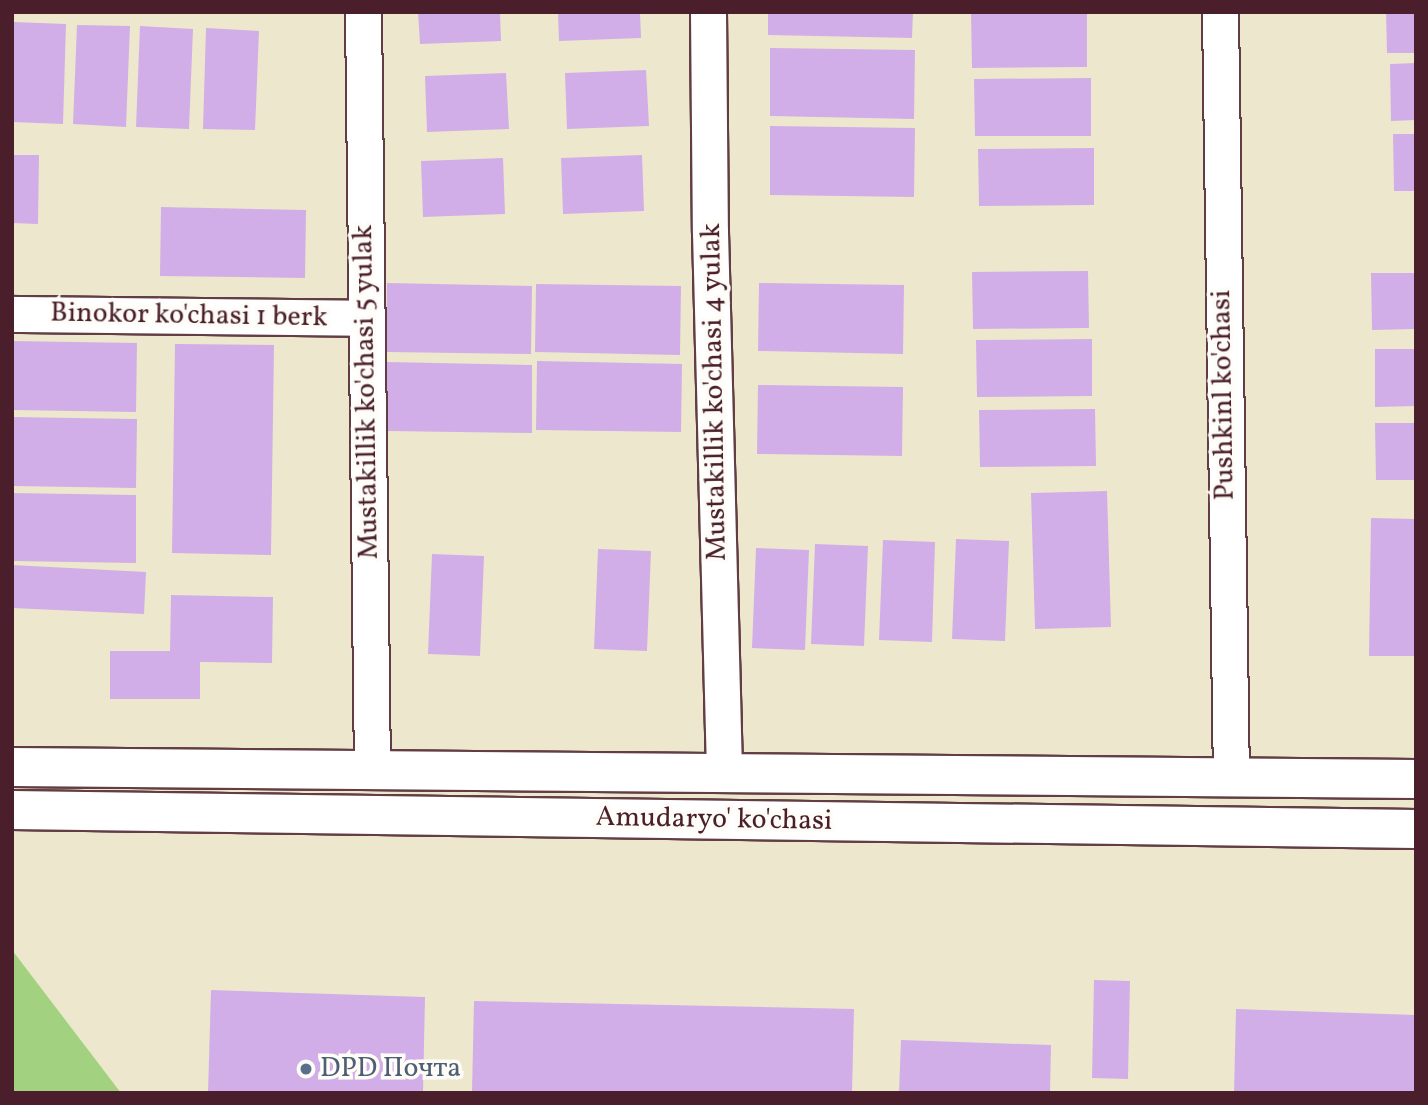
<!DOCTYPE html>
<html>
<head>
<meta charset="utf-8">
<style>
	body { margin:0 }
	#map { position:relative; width:1428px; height:1105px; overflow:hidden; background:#ede8cd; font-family:Vollkorn,serif }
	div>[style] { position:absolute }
	.green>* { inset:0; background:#a2d17f }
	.building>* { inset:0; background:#d1aee7 }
	.roads { filter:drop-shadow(2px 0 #623d43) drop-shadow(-2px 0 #623d43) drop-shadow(0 2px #623d43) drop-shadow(0 -2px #623d43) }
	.minor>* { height:35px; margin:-17.5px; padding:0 17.5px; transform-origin:17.5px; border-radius:17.5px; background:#fff }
	.tertiary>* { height:38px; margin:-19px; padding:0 19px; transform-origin:19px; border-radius:19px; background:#fff }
	.dots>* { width:19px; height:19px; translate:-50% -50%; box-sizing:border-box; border:4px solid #fdfcf7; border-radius:50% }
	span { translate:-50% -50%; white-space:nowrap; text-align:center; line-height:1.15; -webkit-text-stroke:7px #fdfcf7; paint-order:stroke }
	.street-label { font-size:28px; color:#4a1f2b }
	.service-label { font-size:28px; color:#4e5e75 }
	.left { translate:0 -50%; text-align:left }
	.frame { position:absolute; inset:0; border:14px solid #4a1f2b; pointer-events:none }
</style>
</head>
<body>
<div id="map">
	<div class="green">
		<i style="clip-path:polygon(12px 950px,121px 1093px,12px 1093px)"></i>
	</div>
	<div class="building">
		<i style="clip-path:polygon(418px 12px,500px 12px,501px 41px,420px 44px)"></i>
		<i style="clip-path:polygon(558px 12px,640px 12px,641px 38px,559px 41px)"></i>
		<i style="clip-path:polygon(768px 12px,913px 12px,912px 38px,768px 35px)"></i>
		<i style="clip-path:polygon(971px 12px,1087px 12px,1087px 67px,972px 68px)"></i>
		<i style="clip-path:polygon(1386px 12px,1416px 12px,1416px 53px,1387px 53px)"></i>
		<i style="clip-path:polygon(14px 22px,66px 24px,63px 124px,12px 122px)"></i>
		<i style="clip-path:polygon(77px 25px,130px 26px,126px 127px,73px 124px)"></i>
		<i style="clip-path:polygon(140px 26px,193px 29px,189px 129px,136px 127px)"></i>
		<i style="clip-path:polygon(206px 28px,259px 31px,255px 130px,203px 129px)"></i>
		<i style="clip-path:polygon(770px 48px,915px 50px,914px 119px,770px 116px)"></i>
		<i style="clip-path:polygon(1416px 63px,1416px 120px,1391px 121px,1390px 64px)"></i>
		<i style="clip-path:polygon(646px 70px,649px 126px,567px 129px,565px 73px)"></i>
		<i style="clip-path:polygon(506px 73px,509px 129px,427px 132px,425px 76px)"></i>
		<i style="clip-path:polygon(1091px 78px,1091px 136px,975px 136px,974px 79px)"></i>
		<i style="clip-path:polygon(770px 126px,915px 128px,914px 197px,770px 195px)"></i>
		<i style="clip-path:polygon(1393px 134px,1416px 134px,1416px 191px,1394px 191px)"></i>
		<i style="clip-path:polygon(1094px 148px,1094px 205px,979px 206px,978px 149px)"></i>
		<i style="clip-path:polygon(12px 155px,39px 155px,38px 224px,12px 223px)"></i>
		<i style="clip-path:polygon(642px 155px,644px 211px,563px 214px,561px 158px)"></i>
		<i style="clip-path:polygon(503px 158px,505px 214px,423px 217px,421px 161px)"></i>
		<i style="clip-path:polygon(161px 207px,306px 210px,305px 278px,160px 276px)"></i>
		<i style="clip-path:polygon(1088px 271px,1089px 328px,973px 329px,972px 272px)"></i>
		<i style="clip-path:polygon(1371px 273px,1416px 273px,1416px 329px,1372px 330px)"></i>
		<i style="clip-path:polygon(387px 283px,532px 286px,531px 354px,386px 352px)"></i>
		<i style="clip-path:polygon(759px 283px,904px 285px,903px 354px,758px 351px)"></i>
		<i style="clip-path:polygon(536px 284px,681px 286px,680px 355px,535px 352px)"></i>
		<i style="clip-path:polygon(1092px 339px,1092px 396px,977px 397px,976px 340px)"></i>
		<i style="clip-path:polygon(12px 341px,137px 343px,136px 412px,12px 410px)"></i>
		<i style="clip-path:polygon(175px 344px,274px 345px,271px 555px,172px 553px)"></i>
		<i style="clip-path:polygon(1375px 349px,1416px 349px,1416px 406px,1375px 407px)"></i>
		<i style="clip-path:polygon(537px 361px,682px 364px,681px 432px,536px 430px)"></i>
		<i style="clip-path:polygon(387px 362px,532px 365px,532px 433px,387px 431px)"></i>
		<i style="clip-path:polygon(758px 385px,903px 387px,902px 456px,757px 454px)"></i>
		<i style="clip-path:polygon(1095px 409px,1096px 466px,980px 467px,979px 410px)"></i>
		<i style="clip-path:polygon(12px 417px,137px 419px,136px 488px,12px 486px)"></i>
		<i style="clip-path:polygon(1375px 423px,1416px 423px,1416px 480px,1376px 480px)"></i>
		<i style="clip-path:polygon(1107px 491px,1111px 627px,1035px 629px,1031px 493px)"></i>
		<i style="clip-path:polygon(12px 493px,136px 495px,136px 563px,12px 561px)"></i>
		<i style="clip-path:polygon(1371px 518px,1416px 519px,1416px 656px,1369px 656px)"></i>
		<i style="clip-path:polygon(956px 539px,1009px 541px,1005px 641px,952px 639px)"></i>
		<i style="clip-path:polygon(883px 540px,935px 542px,932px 642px,879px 640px)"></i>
		<i style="clip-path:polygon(815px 544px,868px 546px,864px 646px,811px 644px)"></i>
		<i style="clip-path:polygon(756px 548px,809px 550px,805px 650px,752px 648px)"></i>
		<i style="clip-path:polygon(598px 549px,651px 551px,647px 651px,594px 649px)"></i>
		<i style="clip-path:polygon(432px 554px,484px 556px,480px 656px,428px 654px)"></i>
		<i style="clip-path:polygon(12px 565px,146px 572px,144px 614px,12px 608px)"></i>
		<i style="clip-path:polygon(171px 595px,273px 597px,272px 663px,200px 662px,200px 699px,110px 699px,110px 651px,170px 651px)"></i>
		<i style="clip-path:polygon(1094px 980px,1130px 981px,1128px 1079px,1092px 1078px)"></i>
		<i style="clip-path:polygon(211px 990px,425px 997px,423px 1093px,208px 1093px)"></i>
		<i style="clip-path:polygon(474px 1001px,854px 1009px,852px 1093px,472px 1092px)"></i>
		<i style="clip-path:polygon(1236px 1009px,1416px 1015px,1416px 1093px,1234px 1093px)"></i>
		<i style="clip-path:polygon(901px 1040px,1051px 1045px,1050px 1093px,899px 1093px)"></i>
	</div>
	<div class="roads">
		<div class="minor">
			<i style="left:363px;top:12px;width:759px;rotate:89.32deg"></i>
			<i style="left:708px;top:12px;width:220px;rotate:89.5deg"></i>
			<i style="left:710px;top:232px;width:539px;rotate:88.51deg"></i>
			<i style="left:1220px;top:12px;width:765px;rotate:89.18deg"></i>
			<i style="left:12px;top:314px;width:354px;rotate:0.6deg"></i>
		</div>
		<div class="tertiary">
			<i style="left:12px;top:767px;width:1404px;rotate:0.49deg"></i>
			<i style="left:12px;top:810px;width:1404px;rotate:0.78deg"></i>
		</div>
	</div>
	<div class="dots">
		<i style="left:306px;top:1069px;background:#5c6f8a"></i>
	</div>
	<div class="street-label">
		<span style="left:189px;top:316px;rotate:1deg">Binokor ko'chasi 1 berk</span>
		<span style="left:367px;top:392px;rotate:-91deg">Mustakillik ko'chasi 5 yulak</span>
		<span style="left:715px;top:392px;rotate:-91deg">Mustakillik ko'chasi 4 yulak</span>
		<span style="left:1224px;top:395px;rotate:-91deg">Pushkinl ko'chasi</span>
		<span style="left:714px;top:820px;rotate:1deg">Amudaryo' ko'chasi</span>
	</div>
	<div class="service-label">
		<span class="left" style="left:320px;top:1069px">DPD Почта</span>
	</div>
	<div class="frame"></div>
</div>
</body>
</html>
